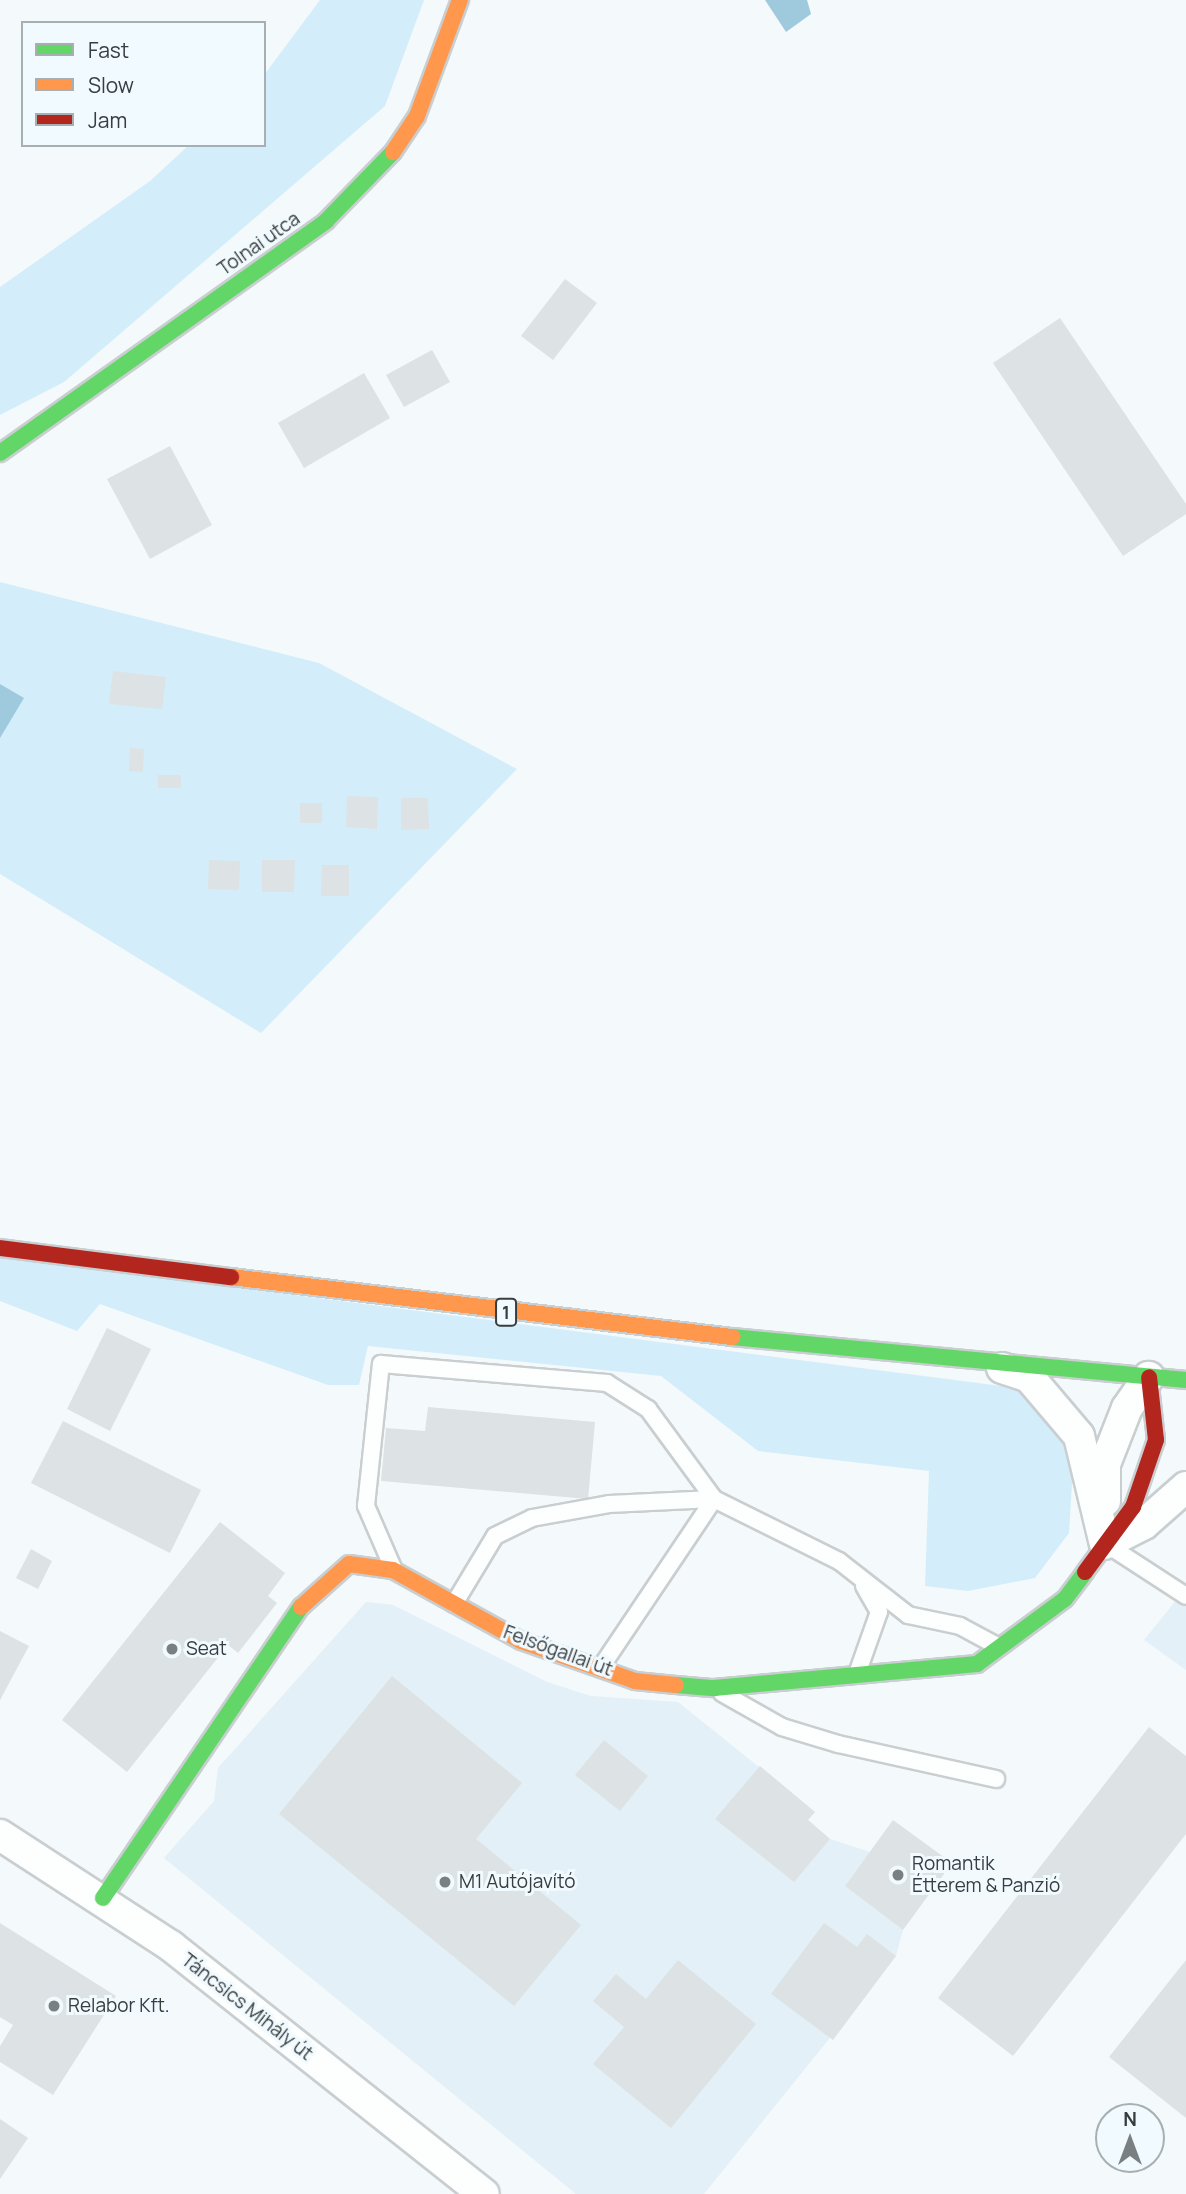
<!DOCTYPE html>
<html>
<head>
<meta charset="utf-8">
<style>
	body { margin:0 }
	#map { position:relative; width:1186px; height:2194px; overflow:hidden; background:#f4f9fb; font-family:Manrope,sans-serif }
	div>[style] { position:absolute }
	.built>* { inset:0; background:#e3f0f7 }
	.green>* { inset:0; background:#d3eefa }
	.water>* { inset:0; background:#9fcade }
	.building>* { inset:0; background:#dde2e4 }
	.roads { filter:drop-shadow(2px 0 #c9ced0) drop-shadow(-2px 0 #c9ced0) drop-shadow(0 2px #c9ced0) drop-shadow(0 -2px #c9ced0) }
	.lane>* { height:16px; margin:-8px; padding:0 8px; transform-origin:8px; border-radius:8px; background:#fdfefe }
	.street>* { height:30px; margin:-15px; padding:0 15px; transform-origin:15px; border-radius:15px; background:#fdfefe }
	.fast>* { height:16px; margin:-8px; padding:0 8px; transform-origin:8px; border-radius:8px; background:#63d668 }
	.slow>* { height:16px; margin:-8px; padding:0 8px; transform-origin:8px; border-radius:8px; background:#ff974d }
	.jam>* { height:16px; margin:-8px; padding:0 8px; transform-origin:8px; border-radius:8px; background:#b3261e }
	.dots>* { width:19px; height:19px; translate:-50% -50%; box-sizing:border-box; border:4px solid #f1fafe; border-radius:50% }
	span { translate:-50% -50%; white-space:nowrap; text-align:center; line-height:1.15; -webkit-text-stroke:6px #f1fafe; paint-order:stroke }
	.shield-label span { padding:2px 5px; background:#f1fafe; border:2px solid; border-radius:5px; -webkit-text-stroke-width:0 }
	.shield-label { font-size:18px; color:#383e40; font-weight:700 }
	.street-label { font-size:19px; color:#383e40 }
	.poi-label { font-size:19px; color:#383e40 }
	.left { translate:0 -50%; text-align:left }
	.legend { position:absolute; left:21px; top:21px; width:245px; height:126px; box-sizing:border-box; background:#f1fafe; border:2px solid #a7afb2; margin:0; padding:9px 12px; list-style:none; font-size:21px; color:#383e40 }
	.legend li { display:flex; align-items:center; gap:14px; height:35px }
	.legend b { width:35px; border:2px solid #a7afb2 }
	.north { position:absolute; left:1095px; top:2103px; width:70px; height:70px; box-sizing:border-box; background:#f1fafe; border:2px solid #a7afb2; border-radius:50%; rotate:0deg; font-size:19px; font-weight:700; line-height:28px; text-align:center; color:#383e40 }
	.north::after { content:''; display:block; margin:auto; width:24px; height:32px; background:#7a7f81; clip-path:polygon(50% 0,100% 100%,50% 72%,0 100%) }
</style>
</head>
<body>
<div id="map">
	<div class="built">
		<i style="clip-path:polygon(1186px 1588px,1186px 1670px,1144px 1640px)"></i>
		<i style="clip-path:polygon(366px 1602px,393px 1605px,547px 1682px,591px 1696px,678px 1702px,815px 1812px,808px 1820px,830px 1839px,870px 1852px,845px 1886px,903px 1930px,896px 1956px,704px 2194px,576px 2194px,164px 1858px,214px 1801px,218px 1768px)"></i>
	</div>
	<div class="green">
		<i style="clip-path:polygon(320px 0,424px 0,385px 106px,64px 382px,0 415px,0 287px,150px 181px,189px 145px,264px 145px,264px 75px)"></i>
		<i style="clip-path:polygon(0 582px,319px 663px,517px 769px,261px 1033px,0 874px)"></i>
		<i style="clip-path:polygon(0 1257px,1017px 1388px,1054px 1414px,1073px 1468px,1069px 1533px,1035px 1578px,968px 1591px,925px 1586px,929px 1471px,758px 1451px,661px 1376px,368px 1346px,359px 1385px,328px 1385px,100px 1304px,77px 1331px,0 1301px)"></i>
	</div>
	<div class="water">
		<i style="clip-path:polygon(765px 0,807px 0,811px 14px,786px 32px)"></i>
		<i style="clip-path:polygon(0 684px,24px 698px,0 738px)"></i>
	</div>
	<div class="building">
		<i style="clip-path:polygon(565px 279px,597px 303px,553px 360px,521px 336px)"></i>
		<i style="clip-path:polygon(1060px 318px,1186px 504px,1186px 514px,1123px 556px,993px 363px)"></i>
		<i style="clip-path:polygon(432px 350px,450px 382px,404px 407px,386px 375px)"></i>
		<i style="clip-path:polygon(364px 373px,390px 418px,304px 468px,278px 423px)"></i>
		<i style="clip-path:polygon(170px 446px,212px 525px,150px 559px,107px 479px)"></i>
		<i style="clip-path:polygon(113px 671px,166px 677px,162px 709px,109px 704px)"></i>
		<i style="clip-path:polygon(130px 748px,144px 749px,143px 772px,129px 771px)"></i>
		<i style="clip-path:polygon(158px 775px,181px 775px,181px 788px,158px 788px)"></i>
		<i style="clip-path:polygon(347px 796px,378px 797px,377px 829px,346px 827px)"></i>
		<i style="clip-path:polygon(401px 798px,428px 798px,429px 829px,401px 830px)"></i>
		<i style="clip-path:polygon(300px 803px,322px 803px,322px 823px,300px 823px)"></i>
		<i style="clip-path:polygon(209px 860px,240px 861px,239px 890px,208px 889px)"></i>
		<i style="clip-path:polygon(262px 860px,295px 860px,294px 892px,262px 892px)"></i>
		<i style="clip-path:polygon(322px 865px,349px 865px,349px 896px,321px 896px)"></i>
		<i style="clip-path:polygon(107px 1328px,151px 1349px,110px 1431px,67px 1409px)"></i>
		<i style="clip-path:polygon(428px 1407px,595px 1422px,588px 1499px,381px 1481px,386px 1428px,425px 1431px)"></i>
		<i style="clip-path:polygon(63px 1421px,201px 1490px,170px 1553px,31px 1483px)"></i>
		<i style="clip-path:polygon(220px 1522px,285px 1573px,268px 1596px,277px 1603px,238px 1653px,228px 1645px,127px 1772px,62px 1720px)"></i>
		<i style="clip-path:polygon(31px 1549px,52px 1561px,38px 1589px,16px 1578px)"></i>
		<i style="clip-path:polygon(0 1631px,29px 1646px,0 1700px)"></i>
		<i style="clip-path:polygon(392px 1676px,522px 1783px,476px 1839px,581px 1925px,514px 2006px,279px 1814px)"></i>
		<i style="clip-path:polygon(1149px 1727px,1186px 1756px,1186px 1834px,1013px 2056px,938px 1998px)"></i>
		<i style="clip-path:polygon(604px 1740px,648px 1776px,620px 1811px,575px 1775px)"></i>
		<i style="clip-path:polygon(760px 1766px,815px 1812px,808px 1820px,830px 1839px,794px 1882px,715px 1819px)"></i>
		<i style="clip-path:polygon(893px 1820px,952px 1863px,903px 1930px,845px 1886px)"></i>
		<i style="clip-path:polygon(0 1923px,116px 1996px,53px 2095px,0 2062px,0 2046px,13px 2025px,0 2017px)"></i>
		<i style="clip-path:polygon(824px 1923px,857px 1947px,867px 1934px,896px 1956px,833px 2040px,771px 1994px)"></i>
		<i style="clip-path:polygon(678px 1960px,756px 2024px,671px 2128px,593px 2064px,624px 2027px,593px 2001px,616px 1974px,646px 1999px)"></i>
		<i style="clip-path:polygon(1186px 1960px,1186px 2118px,1109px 2057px)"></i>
		<i style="clip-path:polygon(0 2119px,28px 2138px,0 2179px)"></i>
	</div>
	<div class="roads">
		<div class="lane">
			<i style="left:1106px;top:1544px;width:95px;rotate:33deg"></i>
			<i style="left:393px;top:1568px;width:68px;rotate:-113.5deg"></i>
			<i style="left:366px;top:1506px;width:143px;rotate:-84deg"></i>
			<i style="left:381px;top:1364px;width:227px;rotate:4.8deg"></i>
			<i style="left:607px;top:1383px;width:49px;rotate:32.4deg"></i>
			<i style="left:648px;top:1409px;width:112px;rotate:53.7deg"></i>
			<i style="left:714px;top:1499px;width:202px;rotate:123.9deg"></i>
			<i style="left:454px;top:1604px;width:79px;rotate:-58.9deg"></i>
			<i style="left:495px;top:1536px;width:41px;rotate:-25.9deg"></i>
			<i style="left:532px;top:1518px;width:78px;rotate:-10.3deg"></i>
			<i style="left:609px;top:1504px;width:105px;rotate:-2.7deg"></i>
			<i style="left:714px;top:1499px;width:140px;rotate:26.4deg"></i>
			<i style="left:839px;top:1561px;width:88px;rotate:38deg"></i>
			<i style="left:908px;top:1615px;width:53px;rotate:11.9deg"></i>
			<i style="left:960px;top:1626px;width:44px;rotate:28.3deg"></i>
			<i style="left:857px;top:1674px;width:66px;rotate:-70.5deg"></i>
			<i style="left:879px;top:1612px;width:30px;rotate:-120deg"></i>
			<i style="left:722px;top:1693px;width:69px;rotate:29.5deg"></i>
			<i style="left:782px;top:1727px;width:59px;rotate:16.9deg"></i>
			<i style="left:838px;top:1744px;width:162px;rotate:12.5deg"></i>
		</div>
		<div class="street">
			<i style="left:1002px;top:1368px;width:28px;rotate:18deg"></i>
			<i style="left:1029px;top:1377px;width:77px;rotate:49.7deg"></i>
			<i style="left:1079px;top:1436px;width:111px;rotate:76.5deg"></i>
			<i style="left:1105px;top:1501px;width:37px;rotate:-90deg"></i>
			<i style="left:1105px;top:1464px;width:60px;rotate:-68.6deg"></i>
			<i style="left:1127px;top:1408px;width:38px;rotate:-55deg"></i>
			<i style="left:1111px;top:1541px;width:37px;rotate:-27deg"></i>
			<i style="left:1144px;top:1524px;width:56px;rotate:-41.4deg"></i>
			<i style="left:0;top:1835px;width:204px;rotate:33deg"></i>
			<i style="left:171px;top:1946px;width:399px;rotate:38.4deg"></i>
		</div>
		<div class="fast">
			<i style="left:0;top:453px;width:400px;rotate:-35.4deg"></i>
			<i style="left:326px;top:221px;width:96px;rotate:-45.8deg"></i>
			<i style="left:732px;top:1337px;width:456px;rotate:5.4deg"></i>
			<i style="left:676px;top:1685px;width:38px;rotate:5deg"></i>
			<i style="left:714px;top:1688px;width:264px;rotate:-5.2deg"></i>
			<i style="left:977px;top:1664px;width:109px;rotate:-36.5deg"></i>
			<i style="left:1065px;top:1599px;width:34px;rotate:-53deg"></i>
			<i style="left:103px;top:1898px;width:352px;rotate:-55.8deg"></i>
		</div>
		<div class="slow">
			<i style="left:393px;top:152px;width:43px;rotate:-56.3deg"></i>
			<i style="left:417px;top:116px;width:124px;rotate:-69.7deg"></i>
			<i style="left:231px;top:1277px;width:505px;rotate:6.83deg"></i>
			<i style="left:301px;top:1607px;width:64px;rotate:-41.9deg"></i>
			<i style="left:349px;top:1564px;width:44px;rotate:7.8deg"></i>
			<i style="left:393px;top:1570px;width:146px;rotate:29deg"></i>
			<i style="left:521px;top:1641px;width:121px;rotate:19.3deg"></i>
			<i style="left:635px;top:1681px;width:41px;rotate:5.6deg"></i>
		</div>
		<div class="jam">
			<i style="left:0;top:1248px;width:233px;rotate:7.2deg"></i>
			<i style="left:1085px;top:1572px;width:81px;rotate:-53.6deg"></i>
			<i style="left:1133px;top:1507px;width:71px;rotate:-71.1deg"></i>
			<i style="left:1156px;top:1440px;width:63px;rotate:-96.3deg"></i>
		</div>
	</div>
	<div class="dots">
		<i style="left:172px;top:1649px;background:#7a7f81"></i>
		<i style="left:898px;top:1875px;background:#7a7f81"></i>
		<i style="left:445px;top:1882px;background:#7a7f81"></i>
		<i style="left:54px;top:2006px;background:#7a7f81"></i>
	</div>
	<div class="shield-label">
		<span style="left:506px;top:1312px">1</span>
	</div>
	<div class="street-label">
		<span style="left:259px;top:244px;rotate:-35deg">Tolnai utca</span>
		<span style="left:558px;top:1651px;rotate:20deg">Felsőgallai út</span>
		<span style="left:247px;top:2007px;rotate:38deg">Táncsics Mihály út</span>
	</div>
	<div class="poi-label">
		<span class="left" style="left:186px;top:1649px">Seat</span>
		<span class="left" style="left:912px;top:1875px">Romantik<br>Étterem &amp; Panzió</span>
		<span class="left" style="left:459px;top:1882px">M1 Autójavító</span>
		<span class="left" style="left:68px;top:2006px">Relabor Kft.</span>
	</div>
	<ul class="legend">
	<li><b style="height:9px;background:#63d668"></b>Fast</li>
	<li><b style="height:9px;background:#ff974d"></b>Slow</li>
	<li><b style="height:9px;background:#b3261e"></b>Jam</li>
	</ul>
	<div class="north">N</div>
</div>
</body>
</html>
